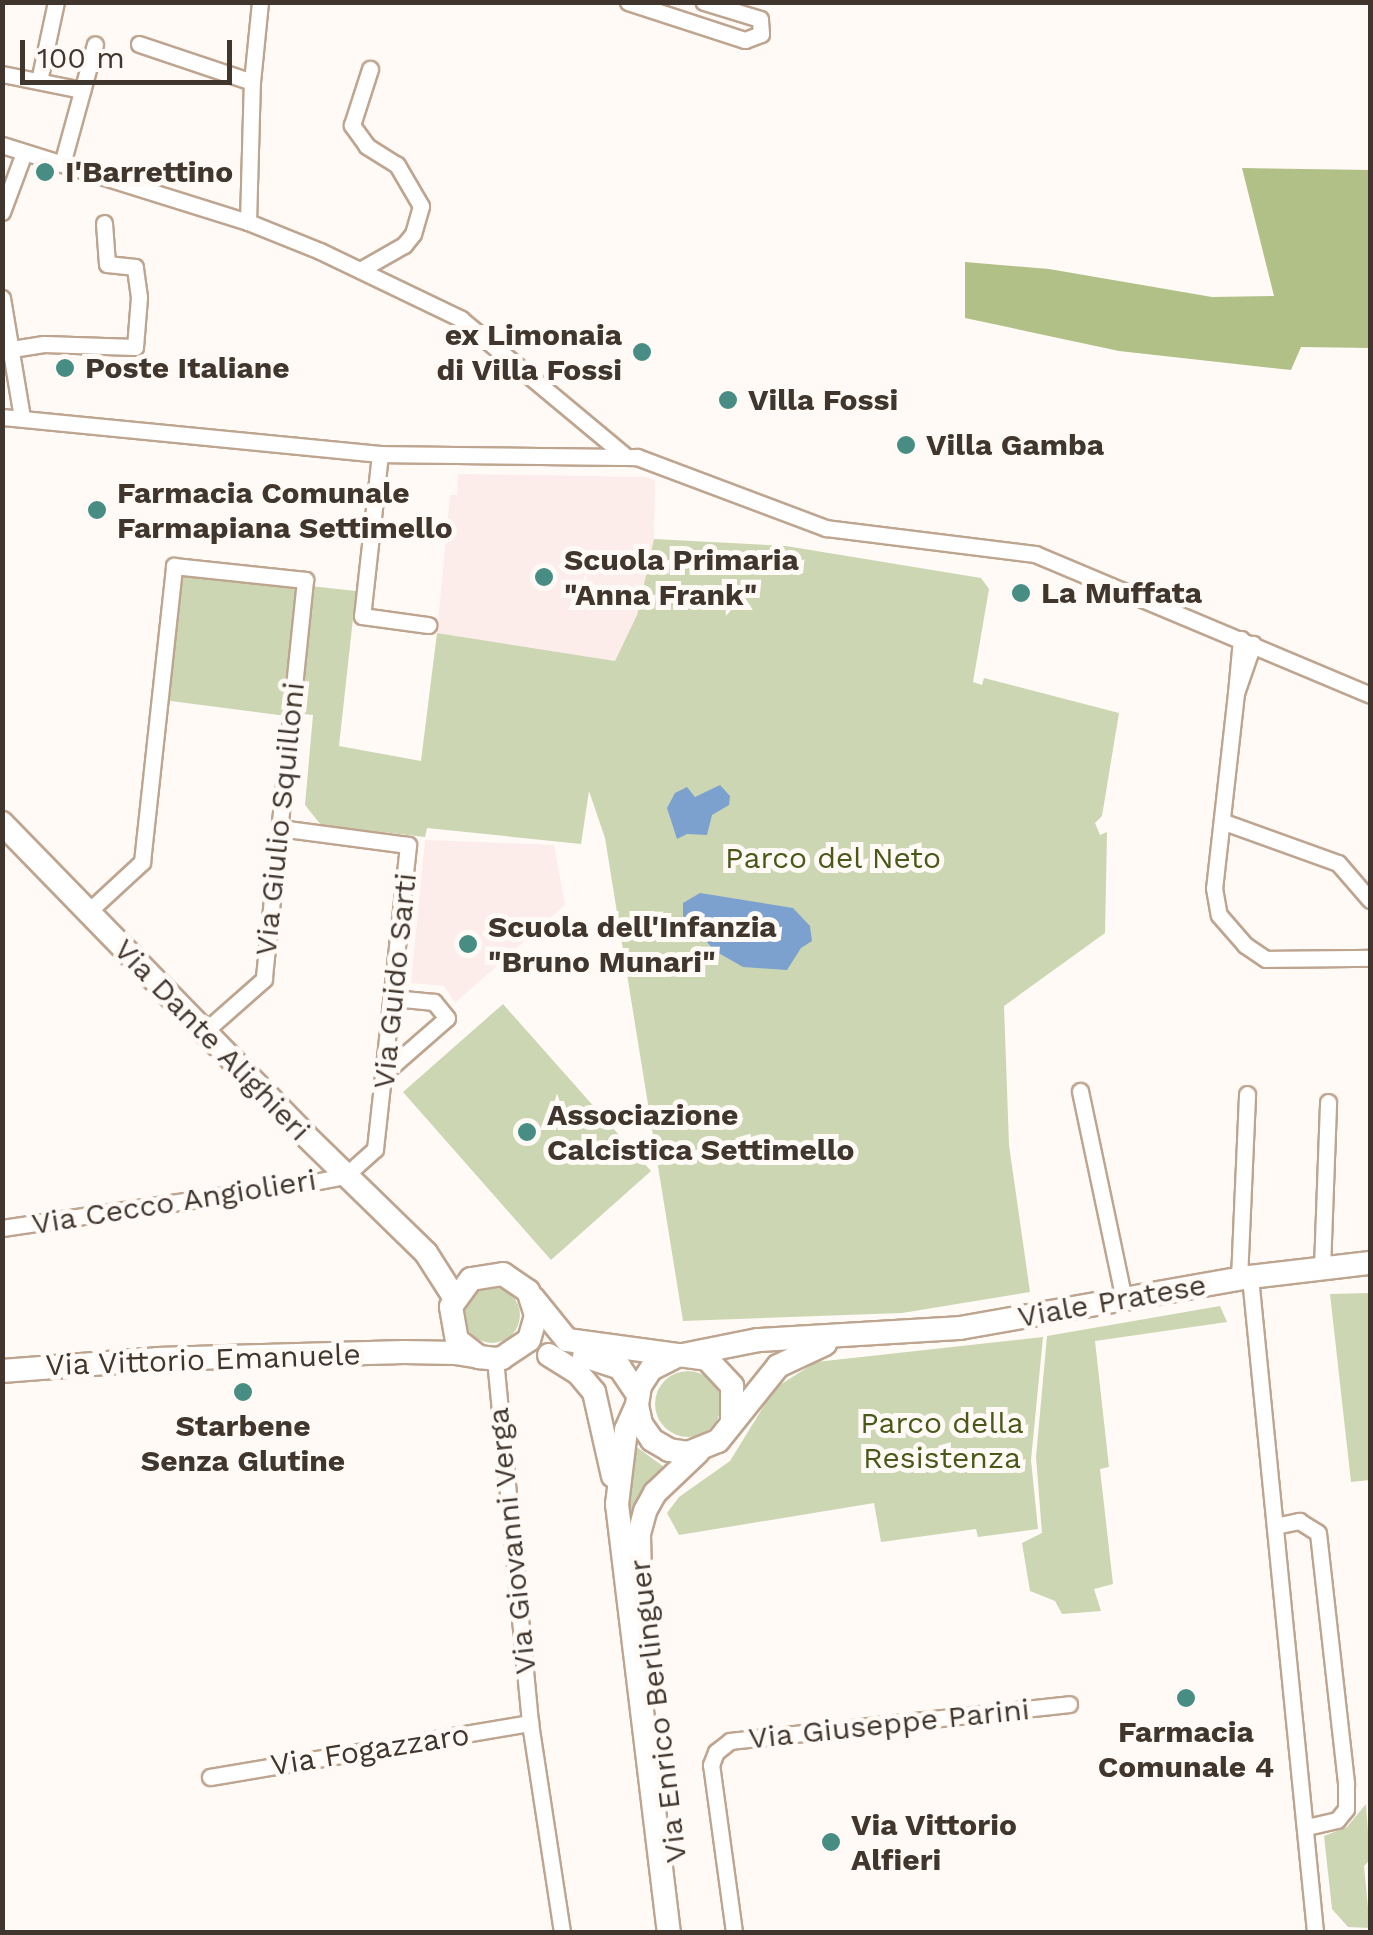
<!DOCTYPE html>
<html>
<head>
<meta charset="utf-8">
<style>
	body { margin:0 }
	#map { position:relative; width:1373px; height:1935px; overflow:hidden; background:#fffaf5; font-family:"Work Sans",sans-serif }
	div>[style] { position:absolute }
	.education>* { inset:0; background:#fdedea }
	.green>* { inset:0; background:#ccd6b3 }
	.round { border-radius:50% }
	.forest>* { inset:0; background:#b1c087 }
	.water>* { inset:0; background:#7da1cf }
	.roads { filter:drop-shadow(2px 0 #bea590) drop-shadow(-2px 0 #bea590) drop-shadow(0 2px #bea590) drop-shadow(0 -2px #bea590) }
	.minor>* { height:15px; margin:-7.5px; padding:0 7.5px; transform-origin:7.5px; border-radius:7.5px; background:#fff }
	.secondary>* { height:22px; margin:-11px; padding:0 11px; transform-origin:11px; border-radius:11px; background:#fff }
	.dots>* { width:28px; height:28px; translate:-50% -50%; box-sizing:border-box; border:5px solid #fffaf5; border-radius:50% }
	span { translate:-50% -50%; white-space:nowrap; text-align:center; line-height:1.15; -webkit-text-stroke:10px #fffaf5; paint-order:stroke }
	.poi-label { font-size:30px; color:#41362e; font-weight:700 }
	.left { translate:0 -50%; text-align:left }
	.right { translate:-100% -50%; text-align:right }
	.street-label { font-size:30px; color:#41362e }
	.park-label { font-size:30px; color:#4a5819 }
	.frame { position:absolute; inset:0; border:5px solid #41362e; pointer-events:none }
	.scale { position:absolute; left:20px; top:40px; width:212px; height:45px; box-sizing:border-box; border:5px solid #41362e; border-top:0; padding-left:12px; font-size:30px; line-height:35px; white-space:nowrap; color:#41362e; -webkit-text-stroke:8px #fffaf5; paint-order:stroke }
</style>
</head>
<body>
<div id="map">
	<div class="education">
		<i style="clip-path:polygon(458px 474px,647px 477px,655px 481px,654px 539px,637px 615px,615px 661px,437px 633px,450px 495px,457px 495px)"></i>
		<i style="clip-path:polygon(425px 840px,554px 845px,565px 905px,455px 1003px,444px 986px,411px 983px)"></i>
	</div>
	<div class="green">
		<i style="clip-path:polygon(654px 539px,786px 546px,981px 578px,989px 589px,973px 682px,982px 685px,984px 678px,1119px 713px,1102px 816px,1095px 823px,1100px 835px,1107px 832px,1105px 933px,1004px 1006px,1009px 1145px,1030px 1292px,902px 1313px,683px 1321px,605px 838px,589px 791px,581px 844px,427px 828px,425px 837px,321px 825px,305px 805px,313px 715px,296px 713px,310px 586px,356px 591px,339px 746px,421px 761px,437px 633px,615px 661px,637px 615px)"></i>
		<i style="clip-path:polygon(181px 572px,299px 588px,286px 716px,163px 700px,177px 575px)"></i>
		<i style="clip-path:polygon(503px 1004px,651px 1171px,551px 1260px,403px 1092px)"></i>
		<i class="round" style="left:464px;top:1287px;width:56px;height:56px"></i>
		<i style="clip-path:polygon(1370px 1293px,1370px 1480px,1351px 1482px,1330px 1294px)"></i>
		<i style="clip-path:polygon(1220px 1306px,1227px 1322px,1095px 1341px,1109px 1467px,1100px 1469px,1113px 1584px,1094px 1589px,1101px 1611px,1062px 1614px,1055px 1601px,1030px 1591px,1022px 1543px,1042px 1533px,1036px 1457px,1047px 1336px)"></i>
		<i style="clip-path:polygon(1043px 1337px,1031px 1460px,1038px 1529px,978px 1537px,976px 1529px,881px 1542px,874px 1503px,679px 1535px,667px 1513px,679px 1497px,730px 1461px,775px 1388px,816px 1362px)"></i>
		<i class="round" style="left:655px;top:1371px;width:66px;height:66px"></i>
		<i style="clip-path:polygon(634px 1445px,664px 1467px,629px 1515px,624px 1485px)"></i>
		<i style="clip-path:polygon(1366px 1804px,1370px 1860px,1364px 1866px,1370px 1928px,1348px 1927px,1332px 1909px,1324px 1836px,1347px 1827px)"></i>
	</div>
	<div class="forest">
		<i style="clip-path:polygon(1242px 168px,1370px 170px,1370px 348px,1301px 347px,1291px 370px,1119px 351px,965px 318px,965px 262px,1049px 269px,1212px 297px,1274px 296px)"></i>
	</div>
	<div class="water">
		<i style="clip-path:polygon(720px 785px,730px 796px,729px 805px,712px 815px,707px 835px,687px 834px,677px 839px,667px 808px,675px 793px,687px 787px,695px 797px)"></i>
		<i style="clip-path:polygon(700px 893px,793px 908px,810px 926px,812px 941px,801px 948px,787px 970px,743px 967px,715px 951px,683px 916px,683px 903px)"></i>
	</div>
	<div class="roads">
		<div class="minor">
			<i style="left:628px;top:2px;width:123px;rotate:18deg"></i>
			<i style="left:745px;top:40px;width:17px;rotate:-21deg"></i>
			<i style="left:761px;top:34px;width:15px;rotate:-94deg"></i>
			<i style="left:760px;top:19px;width:59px;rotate:-163.1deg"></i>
			<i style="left:139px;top:44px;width:119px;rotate:18.6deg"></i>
			<i style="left:2px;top:74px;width:82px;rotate:11.3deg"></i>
			<i style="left:39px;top:81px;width:81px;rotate:-77.9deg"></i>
			<i style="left:2px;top:145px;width:258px;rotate:17.4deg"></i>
			<i style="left:248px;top:222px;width:78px;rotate:21.9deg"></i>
			<i style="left:320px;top:251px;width:157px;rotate:25.7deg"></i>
			<i style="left:461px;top:319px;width:212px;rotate:39.8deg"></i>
			<i style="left:62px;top:164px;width:124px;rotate:-74.6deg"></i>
			<i style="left:2px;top:212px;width:63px;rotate:-69.6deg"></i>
			<i style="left:248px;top:222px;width:140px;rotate:-88.4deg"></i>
			<i style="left:252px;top:82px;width:80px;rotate:-84.3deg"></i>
			<i style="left:360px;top:270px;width:51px;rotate:-29.6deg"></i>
			<i style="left:404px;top:245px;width:14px;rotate:-51deg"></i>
			<i style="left:413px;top:234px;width:29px;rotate:-74deg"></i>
			<i style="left:421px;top:206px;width:48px;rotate:-120.3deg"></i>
			<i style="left:397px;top:165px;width:36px;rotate:-148deg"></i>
			<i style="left:367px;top:146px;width:26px;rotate:-126deg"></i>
			<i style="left:352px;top:125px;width:59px;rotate:-72.2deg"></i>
			<i style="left:2px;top:298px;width:121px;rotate:80.5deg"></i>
			<i style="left:12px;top:349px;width:32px;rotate:-9deg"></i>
			<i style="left:44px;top:344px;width:91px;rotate:1.9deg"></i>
			<i style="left:135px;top:347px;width:50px;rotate:-85.4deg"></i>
			<i style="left:139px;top:297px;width:30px;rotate:-98deg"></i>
			<i style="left:135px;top:267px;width:28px;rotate:-174deg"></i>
			<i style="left:107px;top:264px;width:41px;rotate:-94.2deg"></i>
			<i style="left:2px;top:417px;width:380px;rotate:5.6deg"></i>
			<i style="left:380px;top:454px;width:257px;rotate:0.7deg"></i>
			<i style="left:637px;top:457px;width:202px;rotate:20.6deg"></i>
			<i style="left:826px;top:528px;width:211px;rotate:7.1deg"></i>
			<i style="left:1035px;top:554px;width:363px;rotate:22.8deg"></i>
			<i style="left:380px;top:454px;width:163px;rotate:96.3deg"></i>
			<i style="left:362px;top:616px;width:67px;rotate:7.8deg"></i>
			<i style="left:1241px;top:639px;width:54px;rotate:95.3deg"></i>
			<i style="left:1236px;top:693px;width:52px;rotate:-70.9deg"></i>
			<i style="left:1236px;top:693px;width:196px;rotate:96.4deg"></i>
			<i style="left:1214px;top:888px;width:27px;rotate:80deg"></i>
			<i style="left:1219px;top:915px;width:40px;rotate:49deg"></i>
			<i style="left:1245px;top:945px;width:25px;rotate:34deg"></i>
			<i style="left:1266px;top:959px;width:104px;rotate:-0.6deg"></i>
			<i style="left:1224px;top:822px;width:121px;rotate:19.8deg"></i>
			<i style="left:1338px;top:863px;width:49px;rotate:49.1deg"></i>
			<i style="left:88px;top:912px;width:74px;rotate:-42.8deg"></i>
			<i style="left:142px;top:862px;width:298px;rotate:-83.8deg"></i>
			<i style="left:174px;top:566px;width:132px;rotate:6.1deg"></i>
			<i style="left:305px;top:580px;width:401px;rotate:95.9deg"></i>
			<i style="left:264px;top:979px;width:80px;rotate:138.5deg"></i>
			<i style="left:385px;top:1072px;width:82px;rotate:-41.1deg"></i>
			<i style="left:447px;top:1018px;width:21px;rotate:-129deg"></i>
			<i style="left:434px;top:1002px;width:41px;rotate:-174.4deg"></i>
			<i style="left:1080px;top:1091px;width:213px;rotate:78.1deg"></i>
			<i style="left:2px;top:1228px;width:315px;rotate:-8.4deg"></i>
			<i style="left:314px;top:1182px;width:32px;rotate:-11deg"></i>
			<i style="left:345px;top:1176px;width:40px;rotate:-42deg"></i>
			<i style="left:375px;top:1149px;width:306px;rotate:-83.8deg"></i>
			<i style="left:408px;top:845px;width:130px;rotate:-172.5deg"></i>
			<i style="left:1322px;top:1268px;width:166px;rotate:-87.9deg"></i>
			<i style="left:1250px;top:1277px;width:658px;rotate:84.33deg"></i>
			<i style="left:1239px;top:1279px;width:185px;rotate:-87.5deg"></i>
			<i style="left:495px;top:1359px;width:366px;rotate:84.5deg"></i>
			<i style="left:530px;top:1723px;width:211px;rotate:81.3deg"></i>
			<i style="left:1275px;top:1526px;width:25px;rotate:-12deg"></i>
			<i style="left:1299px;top:1521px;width:22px;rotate:32deg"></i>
			<i style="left:1318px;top:1533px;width:253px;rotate:83.6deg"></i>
			<i style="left:1346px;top:1784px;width:25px;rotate:90deg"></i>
			<i style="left:1346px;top:1809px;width:14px;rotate:129deg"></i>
			<i style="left:1337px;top:1820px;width:31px;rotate:167deg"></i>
			<i style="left:210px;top:1777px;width:325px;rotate:-9.6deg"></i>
			<i style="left:734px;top:1932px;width:169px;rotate:-97.8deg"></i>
			<i style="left:711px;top:1765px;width:14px;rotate:-69deg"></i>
			<i style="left:716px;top:1752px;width:18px;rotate:-38deg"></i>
			<i style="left:730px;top:1741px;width:341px;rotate:-6.2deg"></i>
		</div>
		<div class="secondary">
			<i style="left:2px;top:823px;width:434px;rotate:45.8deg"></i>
			<i style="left:304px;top:1134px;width:170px;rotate:44.3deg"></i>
			<i style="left:426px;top:1253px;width:52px;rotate:57.5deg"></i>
			<i style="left:533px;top:1298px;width:54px;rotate:51deg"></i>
			<i style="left:567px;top:1340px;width:141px;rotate:7.7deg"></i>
			<i style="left:707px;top:1359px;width:37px;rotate:47deg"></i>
			<i style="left:732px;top:1386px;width:36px;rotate:90deg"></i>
			<i style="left:549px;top:1355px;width:34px;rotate:32deg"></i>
			<i style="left:578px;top:1373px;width:25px;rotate:50deg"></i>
			<i style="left:594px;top:1392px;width:86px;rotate:77.3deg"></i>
			<i style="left:679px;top:1355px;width:31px;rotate:153deg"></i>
			<i style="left:651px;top:1369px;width:20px;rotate:123deg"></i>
			<i style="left:640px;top:1386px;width:19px;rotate:99deg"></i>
			<i style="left:637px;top:1405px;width:19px;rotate:78deg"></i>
			<i style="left:641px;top:1424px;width:19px;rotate:55deg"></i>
			<i style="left:652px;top:1440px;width:20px;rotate:30deg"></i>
			<i style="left:669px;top:1450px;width:19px;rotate:9deg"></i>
			<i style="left:688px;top:1453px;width:32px;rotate:-22deg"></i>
			<i style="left:718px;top:1441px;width:96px;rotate:-51.3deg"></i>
			<i style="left:778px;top:1366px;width:52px;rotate:-25.1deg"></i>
			<i style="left:683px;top:1355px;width:76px;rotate:-11.3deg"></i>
			<i style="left:758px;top:1340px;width:202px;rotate:-3.4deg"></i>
			<i style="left:960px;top:1328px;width:294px;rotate:-10deg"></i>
			<i style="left:1250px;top:1277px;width:121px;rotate:-6.7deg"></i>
			<i style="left:584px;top:1356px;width:38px;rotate:18deg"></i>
			<i style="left:620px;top:1368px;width:32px;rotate:56deg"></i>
			<i style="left:2px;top:1371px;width:155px;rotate:-4.4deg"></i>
			<i style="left:157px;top:1359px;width:247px;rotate:-1.6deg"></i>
			<i style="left:404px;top:1352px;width:51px;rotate:1.1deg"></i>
			<i style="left:455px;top:1353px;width:24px;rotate:9deg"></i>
			<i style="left:479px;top:1357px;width:16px;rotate:7deg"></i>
			<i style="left:495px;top:1359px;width:7px;rotate:-8deg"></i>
			<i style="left:502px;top:1358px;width:32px;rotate:-34deg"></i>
			<i style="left:529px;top:1340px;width:26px;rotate:-74deg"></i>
			<i style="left:536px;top:1315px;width:25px;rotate:-108deg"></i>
			<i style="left:528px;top:1291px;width:30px;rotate:-146deg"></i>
			<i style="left:503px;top:1274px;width:32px;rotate:171deg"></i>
			<i style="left:471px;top:1279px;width:34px;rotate:126deg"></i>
			<i style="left:451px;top:1307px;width:34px;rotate:80deg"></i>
			<i style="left:457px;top:1340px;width:28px;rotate:38deg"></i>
			<i style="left:637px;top:1405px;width:27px;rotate:114deg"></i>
			<i style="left:626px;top:1430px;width:75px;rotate:96.9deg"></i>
			<i style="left:617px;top:1504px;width:431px;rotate:83.1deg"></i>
			<i style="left:640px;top:1576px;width:42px;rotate:-91.4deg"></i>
			<i style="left:639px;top:1534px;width:24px;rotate:-75deg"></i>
			<i style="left:645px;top:1511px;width:21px;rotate:-61deg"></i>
			<i style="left:655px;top:1493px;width:59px;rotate:-43.6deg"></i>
		</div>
	</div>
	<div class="dots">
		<i style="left:45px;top:172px;background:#478d84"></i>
		<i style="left:642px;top:352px;background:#478d84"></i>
		<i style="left:65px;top:368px;background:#478d84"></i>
		<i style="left:728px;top:400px;background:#478d84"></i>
		<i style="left:906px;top:445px;background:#478d84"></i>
		<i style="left:97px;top:510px;background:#478d84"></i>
		<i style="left:544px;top:577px;background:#478d84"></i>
		<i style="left:1021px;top:593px;background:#478d84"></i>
		<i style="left:468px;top:944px;background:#478d84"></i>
		<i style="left:527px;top:1132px;background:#478d84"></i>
		<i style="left:243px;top:1392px;background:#478d84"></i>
		<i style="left:1186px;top:1698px;background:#478d84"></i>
		<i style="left:831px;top:1842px;background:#478d84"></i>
	</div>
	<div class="poi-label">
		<span class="left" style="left:65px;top:172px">I'Barrettino</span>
		<span class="right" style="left:622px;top:352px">ex Limonaia<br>di Villa Fossi</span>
		<span class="left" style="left:85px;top:368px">Poste Italiane</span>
		<span class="left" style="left:748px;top:400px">Villa Fossi</span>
		<span class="left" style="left:926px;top:445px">Villa Gamba</span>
		<span class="left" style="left:117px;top:510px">Farmacia Comunale<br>Farmapiana Settimello</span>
		<span class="left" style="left:564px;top:577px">Scuola Primaria<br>"Anna Frank"</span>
		<span class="left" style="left:1041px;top:593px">La Muffata</span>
		<span class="left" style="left:488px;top:944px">Scuola dell'Infanzia<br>"Bruno Munari"</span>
		<span class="left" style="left:547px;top:1132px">Associazione<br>Calcistica Settimello</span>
		<span style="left:243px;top:1443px">Starbene<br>Senza Glutine</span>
		<span style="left:1186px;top:1749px">Farmacia<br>Comunale 4</span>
		<span class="left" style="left:851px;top:1842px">Via Vittorio<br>Alfieri</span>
	</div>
	<div class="street-label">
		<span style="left:280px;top:819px;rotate:-84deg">Via Giulio Squilloni</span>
		<span style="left:395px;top:981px;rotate:-84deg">Via Guido Sarti</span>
		<span style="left:212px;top:1040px;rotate:46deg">Via Dante Alighieri</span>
		<span style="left:174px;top:1202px;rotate:-9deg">Via Cecco Angiolieri</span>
		<span style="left:1112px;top:1301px;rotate:-10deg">Viale Pratese</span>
		<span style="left:203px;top:1360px;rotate:-2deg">Via Vittorio Emanuele</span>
		<span style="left:512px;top:1541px;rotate:-96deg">Via Giovanni Verga</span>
		<span style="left:658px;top:1711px;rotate:-97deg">Via Enrico Berlinguer</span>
		<span style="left:889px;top:1724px;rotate:-6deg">Via Giuseppe Parini</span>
		<span style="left:370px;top:1750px;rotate:-9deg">Via Fogazzaro</span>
	</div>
	<div class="park-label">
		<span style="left:833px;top:858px">Parco del Neto</span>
		<span style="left:942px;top:1440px">Parco della<br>Resistenza</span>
	</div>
	<div class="frame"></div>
	<div class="scale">100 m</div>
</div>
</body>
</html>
